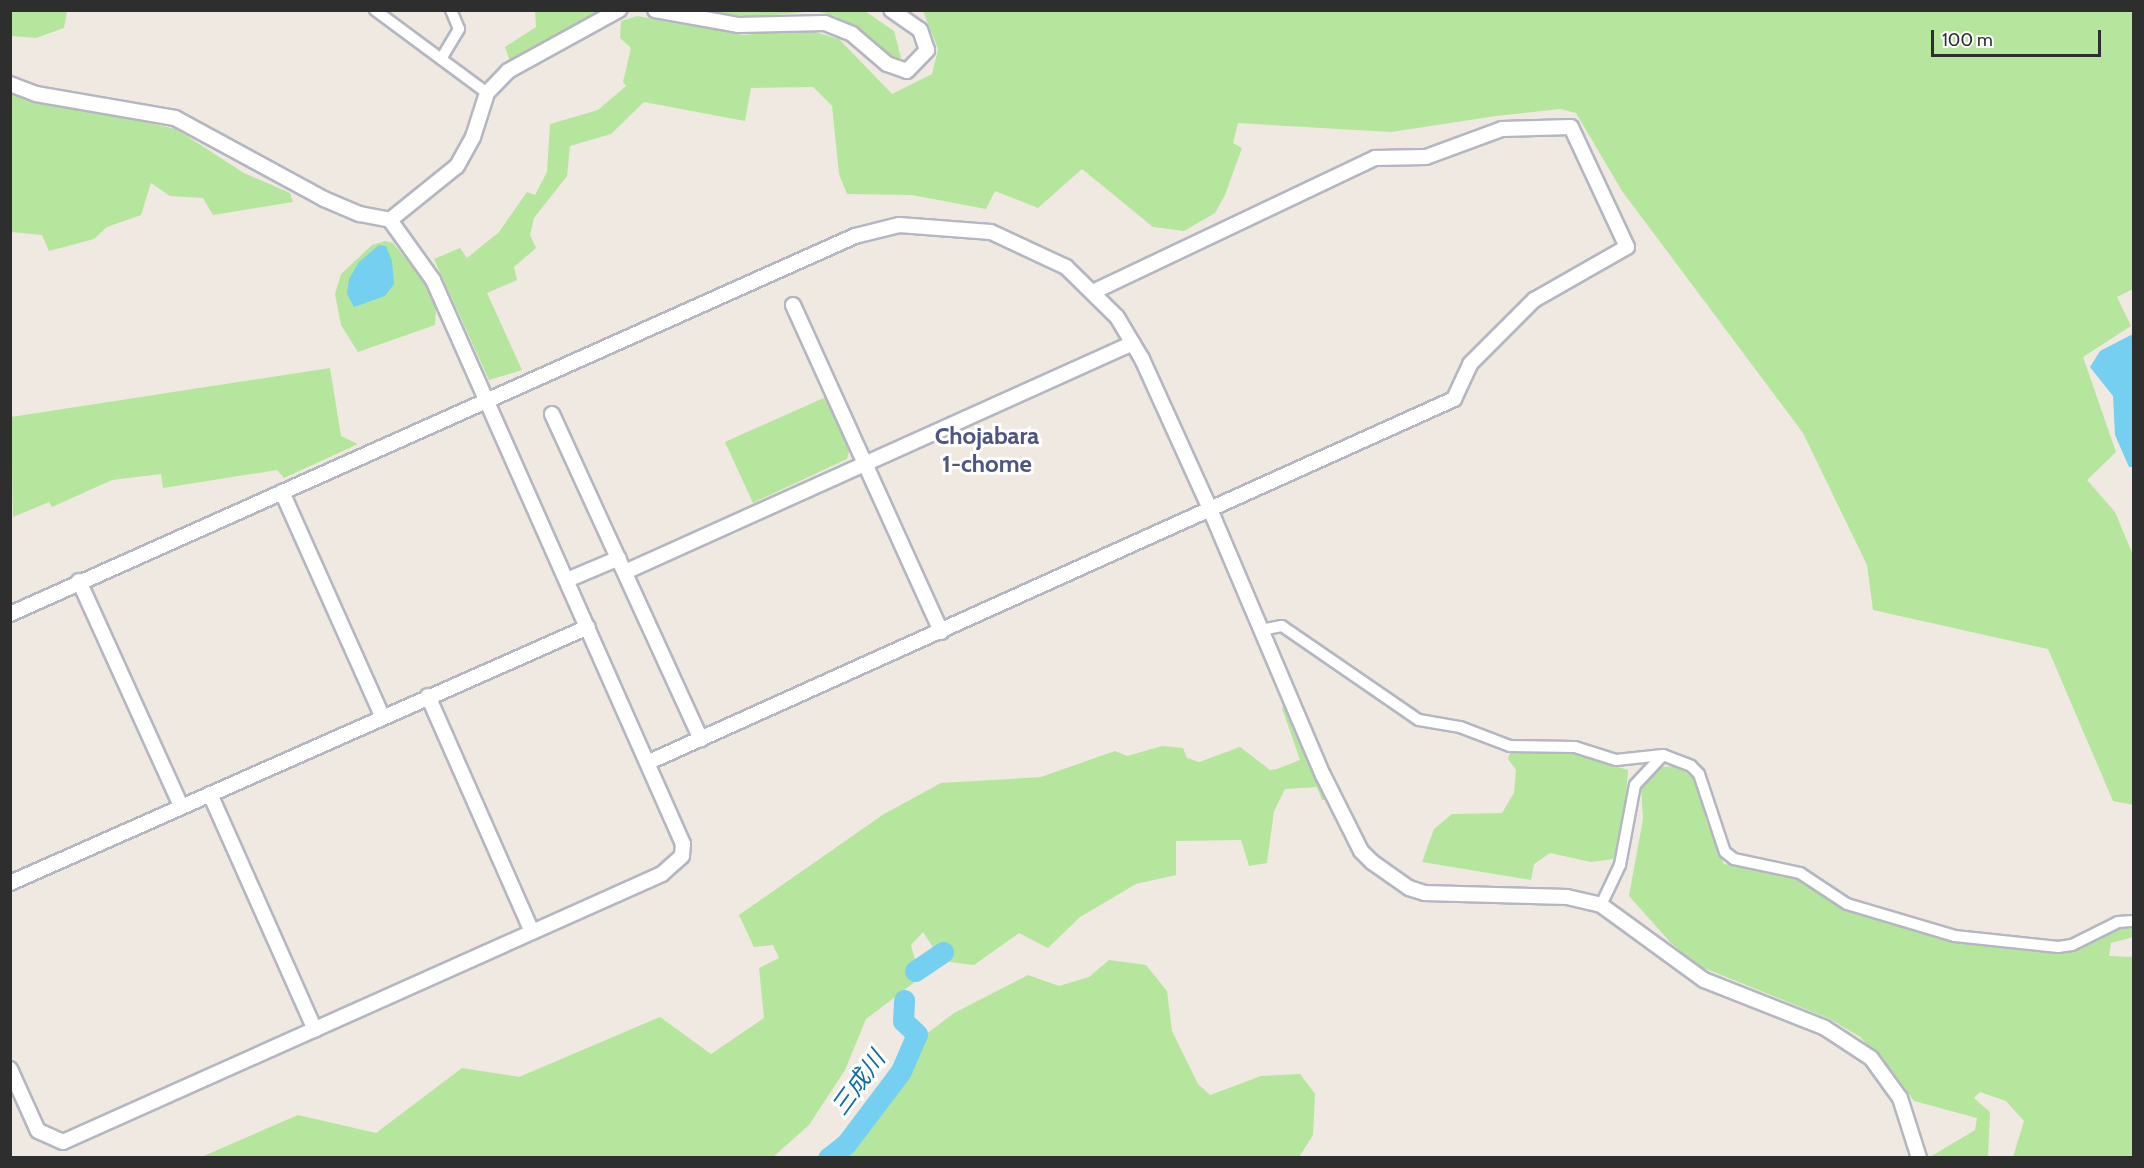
<!DOCTYPE html>
<html>
<head>
<meta charset="utf-8">
<style>
	body { margin:0 }
	#map { position:relative; width:2144px; height:1168px; overflow:hidden; background:#efe9e1; font-family:Cabin,"Noto Sans JP",sans-serif }
	div>[style] { position:absolute }
	.green>* { inset:0; background:#b6e59e }
	.water>* { inset:0; background:#75cff0 }
	.river>* { height:21px; margin:-10.5px; padding:0 10.5px; transform-origin:10.5px; border-radius:10.5px; background:#75cff0 }
	.roads { filter:drop-shadow(2px 0 #b4b7c1) drop-shadow(-2px 0 #b4b7c1) drop-shadow(0 2px #b4b7c1) drop-shadow(0 -2px #b4b7c1) }
	.street>* { height:10px; margin:-5px; padding:0 5px; transform-origin:5px; border-radius:5px; background:#fff }
	.secondary>* { height:14px; margin:-7px; padding:0 7px; transform-origin:7px; border-radius:7px; background:#fff }
	span { translate:-50% -50%; white-space:nowrap; text-align:center; line-height:1.15; -webkit-text-stroke:6px #fff; paint-order:stroke }
	.neighbourhood-label { font-size:24px; color:#4d5680; font-weight:700 }
	.water-label { font-size:24px; color:#0d6fa3; font-style:italic }
	.frame { position:absolute; inset:0; border:12px solid #2e2e2e; pointer-events:none }
	.scale { position:absolute; left:1931px; top:30px; width:170px; height:27px; box-sizing:border-box; border:3px solid #2e2e2e; border-top:0; padding-left:8px; font-size:18px; line-height:21px; white-space:nowrap; color:#2e2e2e; -webkit-text-stroke:4px #fff; paint-order:stroke }
</style>
</head>
<body>
<div id="map">
	<div class="green">
		<i style="clip-path:polygon(11px 10px,67px 11px,64px 28px,36px 38px,11px 36px)"></i>
		<i style="clip-path:polygon(535px 11px,535px 10px,599px 11px,510px 61px,505px 47px,536px 27px)"></i>
		<i style="clip-path:polygon(701px 11px,865px 11px,894px 31px,901px 58px,890px 58px,835px 16px,815px 11px,747px 18px)"></i>
		<i style="clip-path:polygon(923px 11px,2133px 11px,2133px 289px,2117px 297px,2131px 326px,2083px 357px,2116px 452px,2087px 480px,2115px 512px,2133px 555px,2133px 805px,2113px 801px,2048px 649px,1873px 610px,1867px 565px,1803px 433px,1622px 191px,1576px 113px,1560px 109px,1496px 116px,1391px 132px,1238px 123px,1233px 143px,1242px 148px,1225px 195px,1215px 213px,1184px 231px,1153px 227px,1082px 169px,1038px 208px,995px 191px,986px 209px,912px 195px,847px 194px,839px 174px,832px 106px,813px 87px,751px 88px,745px 121px,644px 102px,611px 134px,570px 146px,567px 176px,534px 218px,530px 235px,536px 248px,514px 267px,517px 280px,487px 293px,522px 370px,489px 380px,434px 259px,460px 248px,467px 258px,499px 232px,527px 192px,535px 195px,547px 172px,550px 124px,598px 110px,626px 86px,623px 82px,631px 48px,620px 38px,621px 21px,637px 16px,744px 35px,805px 29px,839px 39px,892px 94px,932px 74px,938px 49px)"></i>
		<i style="clip-path:polygon(10px 92px,176px 129px,244px 173px,290px 193px,293px 202px,213px 215px,203px 198px,170px 196px,151px 183px,141px 215px,107px 227px,94px 239px,49px 251px,42px 235px,11px 232px)"></i>
		<i style="clip-path:polygon(385px 241px,393px 243px,425px 283px,436px 308px,435px 325px,358px 352px,341px 325px,335px 294px,341px 274px,372px 245px)"></i>
		<i style="clip-path:polygon(330px 368px,341px 436px,358px 444px,284px 478px,277px 470px,163px 488px,161px 474px,112px 480px,52px 507px,49px 502px,13px 517px,11px 417px)"></i>
		<i style="clip-path:polygon(826px 397px,850px 448px,847px 459px,753px 503px,725px 442px)"></i>
		<i style="clip-path:polygon(1285px 703px,1328px 800px,1322px 800px,1317px 787px,1285px 789px,1274px 811px,1267px 863px,1249px 866px,1241px 840px,1176px 841px,1176px 875px,1136px 884px,1080px 917px,1048px 948px,1019px 933px,974px 965px,942px 961px,923px 932px,911px 945px,920px 978px,866px 1019px,845px 1070px,809px 1125px,773px 1157px,199px 1158px,298px 1115px,376px 1133px,462px 1068px,519px 1077px,660px 1017px,711px 1054px,764px 1018px,759px 968px,779px 958px,773px 945px,754px 947px,739px 915px,884px 814px,941px 783px,1041px 777px,1115px 751px,1127px 756px,1162px 746px,1183px 748px,1187px 758px,1199px 762px,1240px 747px,1270px 770px,1277px 769px,1300px 760px,1282px 708px)"></i>
		<i style="clip-path:polygon(1511px 749px,1562px 750px,1628px 770px,1623px 832px,1614px 859px,1591px 862px,1550px 853px,1534px 864px,1531px 880px,1422px 862px,1434px 829px,1452px 814px,1502px 813px,1514px 793px,1516px 770px,1508px 759px)"></i>
		<i style="clip-path:polygon(1677px 766px,1697px 781px,1706px 820px,1724px 864px,1799px 878px,1909px 926px,2052px 948px,2133px 925px,2133px 937px,2111px 943px,2109px 956px,2133px 957px,2133px 1157px,2013px 1157px,2024px 1121px,2006px 1101px,1980px 1092px,1974px 1098px,1990px 1112px,1988px 1157px,1930px 1157px,1975px 1130px,1977px 1118px,1914px 1101px,1892px 1070px,1860px 1037px,1830px 1019px,1699px 966px,1671px 943px,1629px 896px,1643px 819px,1641px 786px,1661px 767px)"></i>
		<i style="clip-path:polygon(1109px 960px,1146px 965px,1167px 991px,1172px 1031px,1198px 1084px,1210px 1095px,1261px 1076px,1300px 1074px,1315px 1094px,1313px 1135px,1299px 1157px,818px 1157px,899px 1088px,921px 1038px,954px 1013px,1028px 975px,1059px 986px,1089px 977px)"></i>
	</div>
	<div class="water">
		<i style="clip-path:polygon(379px 245px,386px 246px,392px 261px,394px 284px,385px 296px,354px 307px,347px 294px,349px 279px,359px 262px)"></i>
		<i style="clip-path:polygon(2133px 334px,2134px 467px,2129px 467px,2115px 435px,2113px 396px,2090px 367px,2100px 351px)"></i>
	</div>
	<div class="river">
		<i style="left:915px;top:971px;width:34px;rotate:-34deg"></i>
		<i style="left:828px;top:1158px;width:23px;rotate:-38deg"></i>
		<i style="left:846px;top:1144px;width:91px;rotate:-53deg"></i>
		<i style="left:901px;top:1071px;width:40px;rotate:-66.6deg"></i>
		<i style="left:917px;top:1034px;width:19px;rotate:-137deg"></i>
		<i style="left:903px;top:1021px;width:21px;rotate:-87deg"></i>
	</div>
	<div class="roads">
		<div class="street">
			<i style="left:375px;top:10px;width:139px;rotate:36.5deg"></i>
			<i style="left:441px;top:59px;width:35px;rotate:-59deg"></i>
			<i style="left:459px;top:29px;width:21px;rotate:-113deg"></i>
			<i style="left:1261px;top:630px;width:21px;rotate:-11deg"></i>
			<i style="left:1282px;top:626px;width:166px;rotate:34.5deg"></i>
			<i style="left:1419px;top:720px;width:42px;rotate:9.7deg"></i>
			<i style="left:1460px;top:727px;width:53px;rotate:20.8deg"></i>
			<i style="left:1510px;top:746px;width:65px;rotate:0.9deg"></i>
			<i style="left:1575px;top:747px;width:43px;rotate:17.6deg"></i>
			<i style="left:1616px;top:760px;width:47px;rotate:-6.1deg"></i>
			<i style="left:1663px;top:755px;width:30px;rotate:21deg"></i>
			<i style="left:1691px;top:766px;width:11px;rotate:45deg"></i>
			<i style="left:1699px;top:774px;width:82px;rotate:71.6deg"></i>
			<i style="left:1725px;top:852px;width:11px;rotate:38deg"></i>
			<i style="left:1734px;top:859px;width:67px;rotate:12deg"></i>
			<i style="left:1800px;top:873px;width:56px;rotate:33.4deg"></i>
			<i style="left:1847px;top:904px;width:113px;rotate:16.5deg"></i>
			<i style="left:1955px;top:936px;width:104px;rotate:6.1deg"></i>
			<i style="left:2058px;top:947px;width:14px;rotate:-8deg"></i>
			<i style="left:2072px;top:945px;width:51px;rotate:-26.6deg"></i>
			<i style="left:2118px;top:922px;width:16px;rotate:-4deg"></i>
			<i style="left:1601px;top:905px;width:44px;rotate:-64.6deg"></i>
			<i style="left:1620px;top:865px;width:81px;rotate:-79.4deg"></i>
			<i style="left:1635px;top:785px;width:41px;rotate:-47deg"></i>
		</div>
		<div class="secondary">
			<i style="left:655px;top:10px;width:84px;rotate:10.2deg"></i>
			<i style="left:738px;top:25px;width:87px;rotate:-1.3deg"></i>
			<i style="left:825px;top:23px;width:29px;rotate:22deg"></i>
			<i style="left:852px;top:34px;width:46px;rotate:40.6deg"></i>
			<i style="left:887px;top:64px;width:21px;rotate:19deg"></i>
			<i style="left:907px;top:71px;width:29px;rotate:-46deg"></i>
			<i style="left:927px;top:50px;width:21px;rotate:-109deg"></i>
			<i style="left:920px;top:30px;width:35px;rotate:-145deg"></i>
			<i style="left:10px;top:84px;width:28px;rotate:21deg"></i>
			<i style="left:36px;top:94px;width:141px;rotate:9.8deg"></i>
			<i style="left:175px;top:118px;width:170px;rotate:28.5deg"></i>
			<i style="left:324px;top:199px;width:39px;rotate:23deg"></i>
			<i style="left:360px;top:214px;width:31px;rotate:11deg"></i>
			<i style="left:390px;top:220px;width:74px;rotate:54.4deg"></i>
			<i style="left:433px;top:280px;width:617px;rotate:66.09deg"></i>
			<i style="left:683px;top:844px;width:12px;rotate:95deg"></i>
			<i style="left:682px;top:856px;width:27px;rotate:138deg"></i>
			<i style="left:662px;top:874px;width:656px;rotate:155.9deg"></i>
			<i style="left:63px;top:1142px;width:27px;rotate:-156deg"></i>
			<i style="left:38px;top:1131px;width:68px;rotate:-114.3deg"></i>
			<i style="left:390px;top:220px;width:86px;rotate:-38.9deg"></i>
			<i style="left:457px;top:166px;width:33px;rotate:-61deg"></i>
			<i style="left:473px;top:137px;width:46px;rotate:-72.3deg"></i>
			<i style="left:487px;top:93px;width:30px;rotate:-46deg"></i>
			<i style="left:508px;top:71px;width:127px;rotate:-28.8deg"></i>
			<i style="left:793px;top:305px;width:359px;rotate:65.6deg"></i>
			<i style="left:552px;top:414px;width:358px;rotate:65.4deg"></i>
			<i style="left:282px;top:492px;width:245px;rotate:65.9deg"></i>
			<i style="left:625px;top:572px;width:557px;rotate:-24.27deg"></i>
			<i style="left:567px;top:580px;width:56px;rotate:-22.9deg"></i>
			<i style="left:79px;top:581px;width:247px;rotate:65.6deg"></i>
			<i style="left:10px;top:614px;width:926px;rotate:-24.1deg"></i>
			<i style="left:855px;top:236px;width:45px;rotate:-14deg"></i>
			<i style="left:899px;top:225px;width:92px;rotate:4.4deg"></i>
			<i style="left:991px;top:232px;width:83px;rotate:25deg"></i>
			<i style="left:1066px;top:267px;width:71px;rotate:44.4deg"></i>
			<i style="left:1117px;top:317px;width:49px;rotate:59.2deg"></i>
			<i style="left:1142px;top:359px;width:162px;rotate:65.6deg"></i>
			<i style="left:1209px;top:507px;width:291px;rotate:67deg"></i>
			<i style="left:1323px;top:775px;width:85px;rotate:63.4deg"></i>
			<i style="left:1361px;top:851px;width:16px;rotate:45deg"></i>
			<i style="left:1372px;top:862px;width:45px;rotate:35.1deg"></i>
			<i style="left:1409px;top:888px;width:16px;rotate:18deg"></i>
			<i style="left:1424px;top:893px;width:143px;rotate:1.6deg"></i>
			<i style="left:1567px;top:897px;width:35px;rotate:13deg"></i>
			<i style="left:1601px;top:905px;width:127px;rotate:36.1deg"></i>
			<i style="left:1704px;top:980px;width:130px;rotate:21.6deg"></i>
			<i style="left:1825px;top:1028px;width:55px;rotate:33.1deg"></i>
			<i style="left:1871px;top:1058px;width:49px;rotate:54.1deg"></i>
			<i style="left:1900px;top:1098px;width:63px;rotate:72.4deg"></i>
			<i style="left:428px;top:696px;width:256px;rotate:66.2deg"></i>
			<i style="left:649px;top:762px;width:883px;rotate:-24.27deg"></i>
			<i style="left:1454px;top:399px;width:38px;rotate:-65deg"></i>
			<i style="left:1470px;top:364px;width:91px;rotate:-45deg"></i>
			<i style="left:1534px;top:300px;width:107px;rotate:-29.7deg"></i>
			<i style="left:1627px;top:247px;width:132px;rotate:-115deg"></i>
			<i style="left:1571px;top:127px;width:69px;rotate:178.3deg"></i>
			<i style="left:1502px;top:129px;width:81px;rotate:159.8deg"></i>
			<i style="left:1426px;top:157px;width:51px;rotate:178.9deg"></i>
			<i style="left:1375px;top:158px;width:312px;rotate:154.6deg"></i>
			<i style="left:210px;top:794px;width:258px;rotate:66deg"></i>
			<i style="left:10px;top:883px;width:632px;rotate:-23.89deg"></i>
		</div>
	</div>
	<div class="neighbourhood-label">
		<span style="left:987px;top:450px">Chojabara<br>1-chome</span>
	</div>
	<div class="water-label">
		<span style="left:858px;top:1083px;rotate:-54deg">三成川</span>
	</div>
	<div class="frame"></div>
	<div class="scale">100 m</div>
</div>
</body>
</html>
